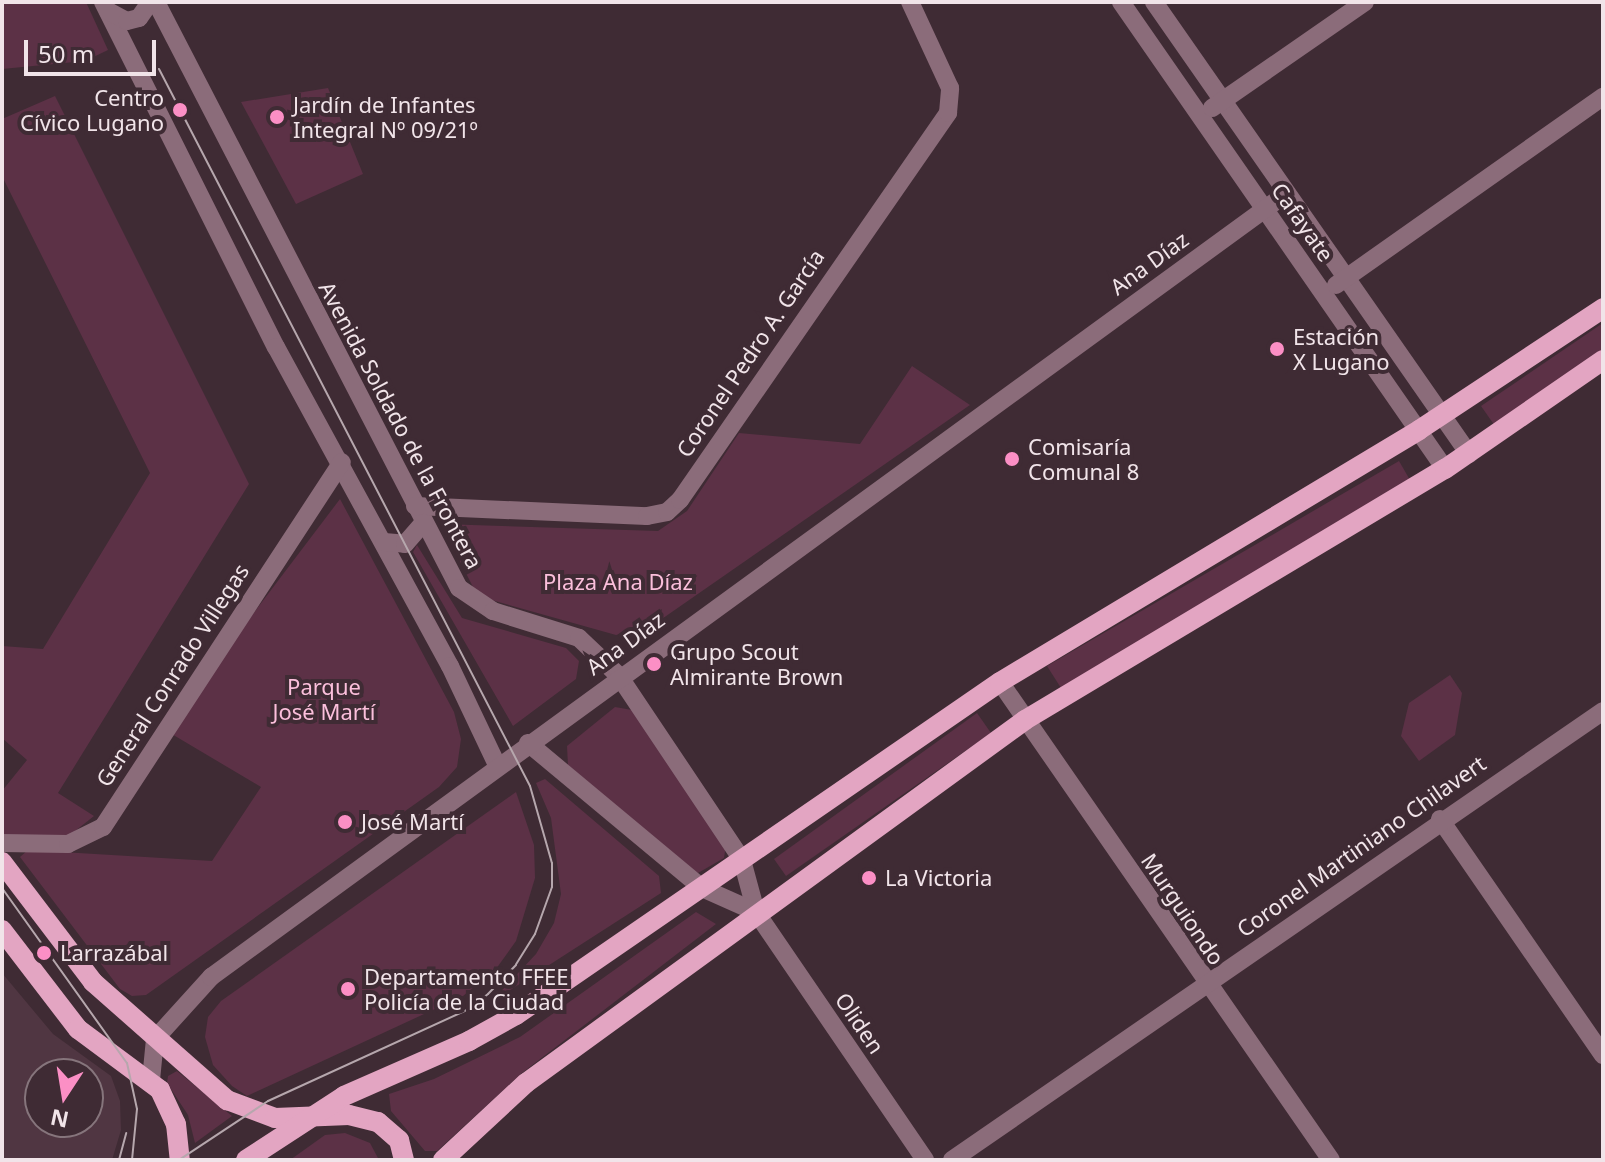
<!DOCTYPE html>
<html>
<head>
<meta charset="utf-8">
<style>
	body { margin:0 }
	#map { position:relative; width:1605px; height:1162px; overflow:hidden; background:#3f2b34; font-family:"Noto Sans",sans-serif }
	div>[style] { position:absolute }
	.built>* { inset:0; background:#503642 }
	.green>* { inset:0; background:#5c3146 }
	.minor>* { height:18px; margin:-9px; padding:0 9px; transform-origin:9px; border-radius:9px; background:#8b6c7a }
	.major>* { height:20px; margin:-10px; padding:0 10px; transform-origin:10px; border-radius:10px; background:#e3a5c2 }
	.tram>* { height:2px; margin:-1px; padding:0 1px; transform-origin:1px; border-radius:1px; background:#b6a7ad }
	.dots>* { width:22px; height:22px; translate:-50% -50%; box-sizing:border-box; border:4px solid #3f2b34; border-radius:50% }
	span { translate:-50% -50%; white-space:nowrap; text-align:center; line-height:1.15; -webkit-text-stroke:8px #3f2b34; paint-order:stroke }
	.poi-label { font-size:22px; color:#f1e4e9 }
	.right { translate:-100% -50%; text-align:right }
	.left { translate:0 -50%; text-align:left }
	.street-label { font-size:22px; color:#f1e4e9 }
	.park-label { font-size:22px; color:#fbbfdb }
	.frame { position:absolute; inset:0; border:4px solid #f1e4e9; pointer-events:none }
	.north { position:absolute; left:24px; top:1058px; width:80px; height:80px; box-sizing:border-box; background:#3f2b34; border:2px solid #86757c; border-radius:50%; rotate:192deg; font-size:22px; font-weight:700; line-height:32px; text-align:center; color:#f1e4e9 }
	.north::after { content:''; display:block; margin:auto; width:28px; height:36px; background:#fb8fc5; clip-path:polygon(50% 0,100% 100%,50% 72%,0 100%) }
	.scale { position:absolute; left:24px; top:40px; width:132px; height:36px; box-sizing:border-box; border:4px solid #f1e4e9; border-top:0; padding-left:10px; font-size:24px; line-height:28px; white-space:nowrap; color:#f1e4e9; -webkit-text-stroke:6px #3f2b34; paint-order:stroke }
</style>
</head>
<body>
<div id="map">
	<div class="built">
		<i style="clip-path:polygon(evenodd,2px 973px,53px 1034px,111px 1076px,120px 1101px,121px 1130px,112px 1160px,2px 1160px,2px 973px,40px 1074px,88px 1074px,88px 1122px,40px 1122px,40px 1074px)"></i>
	</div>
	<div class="green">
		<i style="clip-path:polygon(2px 2px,86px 2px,108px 50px,85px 61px,2px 69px)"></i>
		<i style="clip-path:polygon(328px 88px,363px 174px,296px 204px,241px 102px)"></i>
		<i style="clip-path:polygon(55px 96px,249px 484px,58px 793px,94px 816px,65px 839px,2px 834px,2px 791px,27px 760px,2px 738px,2px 646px,43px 649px,150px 473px,2px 176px,2px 119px)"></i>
		<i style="clip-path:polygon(1603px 323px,1603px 351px,1495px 426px,1481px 406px)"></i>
		<i style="clip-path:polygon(912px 366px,970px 405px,646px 630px,616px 635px,488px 599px,473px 587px,441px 524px,658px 531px,687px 511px,739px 433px,860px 444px)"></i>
		<i style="clip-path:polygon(1399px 461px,1410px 480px,1061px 688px,1047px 666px)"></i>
		<i style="clip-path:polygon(340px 499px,454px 712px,461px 739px,457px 767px,439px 787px,146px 995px,132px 996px,120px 989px,20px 857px,28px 850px,212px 861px,261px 787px,165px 730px)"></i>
		<i style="clip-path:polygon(417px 545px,462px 618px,566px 648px,579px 661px,576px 679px,513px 726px,413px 552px)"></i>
		<i style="clip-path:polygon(1450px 675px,1462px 693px,1455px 735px,1419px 761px,1401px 736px,1409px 703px)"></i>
		<i style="clip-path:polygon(615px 707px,632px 710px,726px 845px,724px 858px,698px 873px,688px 870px,568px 765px,567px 746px)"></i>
		<i style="clip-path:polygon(977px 713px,991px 733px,786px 876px,774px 859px)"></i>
		<i style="clip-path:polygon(545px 779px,659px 876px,661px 893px,490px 1003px,536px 954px,554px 923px,561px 894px,551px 818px,536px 783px)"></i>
		<i style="clip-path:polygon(516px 792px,534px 845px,535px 878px,516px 941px,496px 969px,463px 996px,247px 1096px,232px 1086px,213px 1065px,205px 1037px,208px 1017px,221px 1001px)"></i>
		<i style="clip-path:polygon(696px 912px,716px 924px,522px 1073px,437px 1151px,425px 1151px,391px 1111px,389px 1094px,434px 1079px,520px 1037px)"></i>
		<i style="clip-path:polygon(177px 1071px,232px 1116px,195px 1143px,188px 1115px,167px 1083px,168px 1076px)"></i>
		<i style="clip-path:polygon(345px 1133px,370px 1143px,379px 1160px,290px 1160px,325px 1135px)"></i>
	</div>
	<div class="minor">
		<i style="left:103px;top:2px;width:386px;rotate:63.4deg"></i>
		<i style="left:276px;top:347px;width:363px;rotate:61.4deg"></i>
		<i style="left:450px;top:666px;width:112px;rotate:64.6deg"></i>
		<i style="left:156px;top:2px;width:660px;rotate:62.66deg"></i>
		<i style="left:459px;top:588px;width:41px;rotate:34.1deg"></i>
		<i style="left:493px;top:611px;width:90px;rotate:17.4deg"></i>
		<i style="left:579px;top:638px;width:55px;rotate:43.5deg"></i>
		<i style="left:619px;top:676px;width:221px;rotate:56.2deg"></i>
		<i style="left:742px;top:860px;width:54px;rotate:74.9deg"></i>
		<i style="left:756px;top:912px;width:300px;rotate:55.7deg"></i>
		<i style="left:1121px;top:2px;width:568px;rotate:55.25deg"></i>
		<i style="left:1154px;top:2px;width:551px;rotate:55.13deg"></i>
		<i style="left:108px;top:11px;width:21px;rotate:28deg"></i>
		<i style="left:127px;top:21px;width:12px;rotate:-14deg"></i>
		<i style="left:139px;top:18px;width:19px;rotate:-55deg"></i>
		<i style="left:1212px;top:108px;width:186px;rotate:-34.7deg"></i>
		<i style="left:1336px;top:285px;width:327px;rotate:-35.2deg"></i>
		<i style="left:415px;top:506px;width:232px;rotate:2.5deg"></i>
		<i style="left:647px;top:516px;width:20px;rotate:-11deg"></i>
		<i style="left:667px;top:512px;width:18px;rotate:-43deg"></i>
		<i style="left:680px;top:500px;width:471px;rotate:-55.3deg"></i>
		<i style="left:948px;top:113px;width:25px;rotate:-85deg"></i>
		<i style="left:950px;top:88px;width:95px;rotate:-114.9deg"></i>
		<i style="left:384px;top:542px;width:21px;rotate:5deg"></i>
		<i style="left:405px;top:544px;width:28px;rotate:-49deg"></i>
		<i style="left:1000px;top:682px;width:581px;rotate:55.3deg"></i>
		<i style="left:528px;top:743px;width:226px;rotate:39.8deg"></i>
		<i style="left:702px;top:888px;width:59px;rotate:24deg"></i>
		<i style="left:1440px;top:819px;width:287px;rotate:55.4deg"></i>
		<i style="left:2px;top:843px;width:66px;rotate:0.9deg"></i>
		<i style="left:68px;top:844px;width:39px;rotate:-26deg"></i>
		<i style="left:103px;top:827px;width:436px;rotate:-56.8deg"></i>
		<i style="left:151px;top:1080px;width:41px;rotate:-84.4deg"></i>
		<i style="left:155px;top:1039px;width:84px;rotate:-47.9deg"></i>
		<i style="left:211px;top:977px;width:1331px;rotate:-36.08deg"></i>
		<i style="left:952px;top:1160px;width:791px;rotate:-34.59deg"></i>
	</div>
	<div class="major">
		<i style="left:2px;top:862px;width:151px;rotate:52.8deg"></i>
		<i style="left:93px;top:982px;width:179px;rotate:41.4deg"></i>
		<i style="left:227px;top:1100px;width:51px;rotate:20.6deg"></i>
		<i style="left:275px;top:1118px;width:74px;rotate:-2.3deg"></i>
		<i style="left:349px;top:1115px;width:30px;rotate:14deg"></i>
		<i style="left:378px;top:1122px;width:28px;rotate:41deg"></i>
		<i style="left:399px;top:1140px;width:21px;rotate:76deg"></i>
		<i style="left:2px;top:930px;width:125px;rotate:52.5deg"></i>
		<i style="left:78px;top:1029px;width:102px;rotate:36.6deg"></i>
		<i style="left:160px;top:1090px;width:38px;rotate:65deg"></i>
		<i style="left:176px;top:1124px;width:36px;rotate:84deg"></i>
		<i style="left:246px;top:1160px;width:117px;rotate:-33.1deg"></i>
		<i style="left:344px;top:1096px;width:137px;rotate:-23.7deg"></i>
		<i style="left:469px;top:1041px;width:54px;rotate:-29deg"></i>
		<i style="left:516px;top:1015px;width:587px;rotate:-34.53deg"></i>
		<i style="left:1000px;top:682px;width:489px;rotate:-31deg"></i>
		<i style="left:1419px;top:430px;width:221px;rotate:-33.5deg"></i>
		<i style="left:443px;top:1160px;width:113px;rotate:-42.9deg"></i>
		<i style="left:526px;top:1083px;width:617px;rotate:-36.03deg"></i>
		<i style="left:1025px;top:720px;width:489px;rotate:-30.9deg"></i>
		<i style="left:1445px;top:469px;width:192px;rotate:-34.6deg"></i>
	</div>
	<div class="tram">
		<i style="left:159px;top:69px;width:807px;rotate:62.64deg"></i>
		<i style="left:530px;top:786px;width:80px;rotate:74.1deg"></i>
		<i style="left:552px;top:863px;width:24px;rotate:90deg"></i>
		<i style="left:552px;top:887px;width:50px;rotate:109.9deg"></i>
		<i style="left:535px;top:934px;width:36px;rotate:122deg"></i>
		<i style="left:516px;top:965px;width:40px;rotate:134deg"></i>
		<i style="left:488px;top:994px;width:24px;rotate:142deg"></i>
		<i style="left:469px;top:1009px;width:221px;rotate:155.4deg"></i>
		<i style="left:268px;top:1101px;width:107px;rotate:146.5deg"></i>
		<i style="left:2px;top:888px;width:215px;rotate:54.5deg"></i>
		<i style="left:127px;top:1063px;width:47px;rotate:77.7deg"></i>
		<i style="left:137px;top:1109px;width:51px;rotate:95.6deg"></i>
		<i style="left:119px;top:1160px;width:28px;rotate:-75deg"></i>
	</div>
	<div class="dots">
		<i style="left:180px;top:110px;background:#fb8fc5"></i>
		<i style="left:277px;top:117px;background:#fb8fc5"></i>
		<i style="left:1277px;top:349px;background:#fb8fc5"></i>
		<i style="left:1012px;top:459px;background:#fb8fc5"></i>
		<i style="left:654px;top:664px;background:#fb8fc5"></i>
		<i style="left:345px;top:822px;background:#fb8fc5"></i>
		<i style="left:869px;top:878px;background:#fb8fc5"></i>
		<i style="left:44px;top:953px;background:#fb8fc5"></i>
		<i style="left:348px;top:989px;background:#fb8fc5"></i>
	</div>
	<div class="poi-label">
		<span class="right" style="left:164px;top:110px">Centro<br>Cívico Lugano</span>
		<span class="left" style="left:293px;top:117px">Jardín de Infantes<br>Integral Nº 09/21º</span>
		<span class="left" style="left:1293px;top:349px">Estación<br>X Lugano</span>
		<span class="left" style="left:1028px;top:459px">Comisaría<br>Comunal 8</span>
		<span class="left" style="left:670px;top:664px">Grupo Scout<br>Almirante Brown</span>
		<span class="left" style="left:361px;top:822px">José Martí</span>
		<span class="left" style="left:885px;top:878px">La Victoria</span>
		<span class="left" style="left:60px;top:953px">Larrazábal</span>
		<span class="left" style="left:364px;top:989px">Departamento FFEE<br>Policía de la Ciudad</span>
	</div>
	<div class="street-label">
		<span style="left:1303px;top:222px;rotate:55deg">Cafayate</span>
		<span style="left:1149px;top:263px;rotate:-36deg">Ana Díaz</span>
		<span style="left:750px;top:353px;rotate:-56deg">Coronel Pedro A. García</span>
		<span style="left:401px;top:425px;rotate:62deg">Avenida Soldado de la Frontera</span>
		<span style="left:625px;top:643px;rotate:-36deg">Ana Díaz</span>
		<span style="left:172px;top:675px;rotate:-57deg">General Conrado Villegas</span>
		<span style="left:1361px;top:846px;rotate:-35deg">Coronel Martiniano Chilavert</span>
		<span style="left:1183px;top:909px;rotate:56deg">Murguiondo</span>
		<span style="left:860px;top:1023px;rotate:56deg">Oliden</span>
	</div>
	<div class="park-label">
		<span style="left:618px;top:582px">Plaza Ana Díaz</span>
		<span style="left:324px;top:699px">Parque<br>José Martí</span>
	</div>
	<div class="frame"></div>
	<div class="north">N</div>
	<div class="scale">50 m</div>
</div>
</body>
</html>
